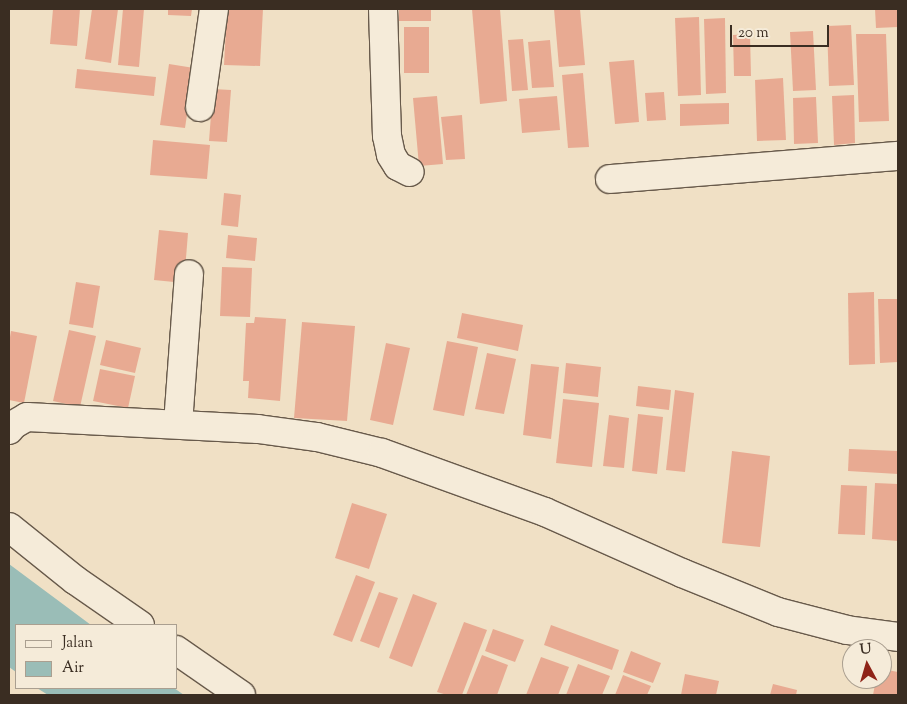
<!DOCTYPE html>
<html>
<head>
<meta charset="utf-8">
<style>
	body { margin:0 }
	#map { position:relative; width:907px; height:704px; overflow:hidden; background:#f0e0c5; font-family:"Sorts Mill Goudy",serif }
	div>[style] { position:absolute }
	.water>* { inset:0; background:#9abdb7 }
	.building>* { inset:0; background:#e8aa92 }
	.roads { filter:drop-shadow(1px 0 #685a4b) drop-shadow(-1px 0 #685a4b) drop-shadow(0 1px #685a4b) drop-shadow(0 -1px #685a4b) }
	.street>* { height:28px; margin:-14px; padding:0 14px; transform-origin:14px; border-radius:14px; background:#f5ebd9 }
	.secondary>* { height:28px; margin:-14px; padding:0 14px; transform-origin:14px; border-radius:14px; background:#f5ebd9 }
	span { translate:-50% -50%; white-space:nowrap; text-align:center; line-height:1.15; -webkit-text-stroke:4px #f5ebd9; paint-order:stroke }
	.frame { position:absolute; inset:0; border:10px solid #3a2d22; pointer-events:none }
	.legend { position:absolute; left:15px; top:624px; width:162px; height:65px; box-sizing:border-box; background:#f5ebd9; border:1px solid #aa9f90; margin:0; padding:6px 9px; list-style:none; font-size:15px; color:#3a2d22 }
	.legend li { display:flex; align-items:center; gap:10px; height:25px }
	.legend b { width:25px; border:1px solid #aa9f90 }
	.north { position:absolute; left:842px; top:639px; width:50px; height:50px; box-sizing:border-box; background:#f5ebd9; border:1px solid #aa9f90; border-radius:50%; rotate:354deg; font-size:14px; font-weight:700; line-height:20px; text-align:center; color:#3a2d22 }
	.north::after { content:''; display:block; margin:auto; width:18px; height:22px; background:#8f2418; clip-path:polygon(50% 0,100% 100%,50% 72%,0 100%) }
	.scale { position:absolute; left:730px; top:25px; width:99px; height:22px; box-sizing:border-box; border:2px solid #3a2d22; border-top:0; padding-left:6px; font-size:15px; line-height:18px; white-space:nowrap; color:#3a2d22; -webkit-text-stroke:4px #f5ebd9; paint-order:stroke }
</style>
</head>
<body>
<div id="map">
	<div class="water">
		<i style="clip-path:polygon(9px 564px,91px 625px,16px 625px,16px 672px,9px 667px)"></i>
		<i style="clip-path:polygon(37px 688px,174px 688px,184px 695px,48px 695px)"></i>
	</div>
	<div class="building">
		<i style="clip-path:polygon(53px 9px,80px 9px,77px 46px,50px 44px)"></i>
		<i style="clip-path:polygon(92px 9px,118px 9px,111px 63px,85px 59px)"></i>
		<i style="clip-path:polygon(123px 9px,144px 9px,139px 67px,118px 65px)"></i>
		<i style="clip-path:polygon(168px 9px,192px 9px,191px 16px,168px 15px)"></i>
		<i style="clip-path:polygon(227px 9px,263px 9px,260px 66px,224px 65px)"></i>
		<i style="clip-path:polygon(399px 9px,431px 9px,431px 21px,399px 21px)"></i>
		<i style="clip-path:polygon(472px 9px,500px 9px,507px 101px,480px 104px)"></i>
		<i style="clip-path:polygon(554px 9px,580px 9px,585px 65px,559px 67px)"></i>
		<i style="clip-path:polygon(875px 9px,898px 9px,898px 27px,876px 28px)"></i>
		<i style="clip-path:polygon(699px 17px,701px 95px,678px 96px,675px 18px)"></i>
		<i style="clip-path:polygon(725px 18px,726px 93px,706px 94px,704px 19px)"></i>
		<i style="clip-path:polygon(851px 25px,854px 85px,829px 86px,827px 26px)"></i>
		<i style="clip-path:polygon(404px 27px,429px 27px,429px 73px,404px 73px)"></i>
		<i style="clip-path:polygon(813px 31px,816px 90px,793px 91px,790px 32px)"></i>
		<i style="clip-path:polygon(750px 34px,751px 76px,734px 76px,733px 35px)"></i>
		<i style="clip-path:polygon(856px 34px,886px 34px,889px 121px,859px 122px)"></i>
		<i style="clip-path:polygon(523px 39px,528px 90px,512px 91px,508px 40px)"></i>
		<i style="clip-path:polygon(550px 40px,554px 87px,532px 88px,528px 42px)"></i>
		<i style="clip-path:polygon(634px 60px,639px 122px,615px 124px,609px 62px)"></i>
		<i style="clip-path:polygon(169px 64px,194px 68px,185px 128px,160px 125px)"></i>
		<i style="clip-path:polygon(77px 69px,156px 77px,154px 96px,75px 88px)"></i>
		<i style="clip-path:polygon(583px 73px,589px 147px,568px 148px,562px 75px)"></i>
		<i style="clip-path:polygon(783px 78px,786px 140px,757px 141px,755px 80px)"></i>
		<i style="clip-path:polygon(213px 89px,231px 90px,227px 142px,209px 141px)"></i>
		<i style="clip-path:polygon(664px 92px,666px 120px,647px 121px,645px 93px)"></i>
		<i style="clip-path:polygon(854px 95px,855px 143px,834px 145px,832px 96px)"></i>
		<i style="clip-path:polygon(437px 96px,443px 164px,419px 166px,413px 98px)"></i>
		<i style="clip-path:polygon(557px 96px,560px 130px,522px 133px,519px 99px)"></i>
		<i style="clip-path:polygon(816px 97px,818px 143px,794px 144px,793px 98px)"></i>
		<i style="clip-path:polygon(729px 103px,729px 124px,680px 126px,680px 104px)"></i>
		<i style="clip-path:polygon(462px 115px,465px 159px,446px 160px,441px 117px)"></i>
		<i style="clip-path:polygon(153px 140px,210px 145px,207px 179px,150px 175px)"></i>
		<i style="clip-path:polygon(224px 193px,241px 195px,238px 227px,221px 225px)"></i>
		<i style="clip-path:polygon(159px 230px,188px 233px,184px 283px,154px 280px)"></i>
		<i style="clip-path:polygon(228px 235px,257px 238px,255px 261px,226px 258px)"></i>
		<i style="clip-path:polygon(222px 267px,252px 268px,250px 317px,220px 316px)"></i>
		<i style="clip-path:polygon(76px 282px,100px 286px,93px 328px,69px 324px)"></i>
		<i style="clip-path:polygon(874px 292px,875px 364px,849px 365px,848px 293px)"></i>
		<i style="clip-path:polygon(878px 299px,897px 299px,898px 362px,880px 363px)"></i>
		<i style="clip-path:polygon(462px 313px,523px 325px,518px 351px,457px 338px)"></i>
		<i style="clip-path:polygon(255px 317px,286px 319px,280px 401px,248px 398px,249px 381px,243px 381px,246px 323px,254px 323px)"></i>
		<i style="clip-path:polygon(302px 322px,355px 326px,347px 421px,294px 418px)"></i>
		<i style="clip-path:polygon(69px 330px,96px 336px,80px 407px,53px 401px)"></i>
		<i style="clip-path:polygon(11px 331px,37px 336px,24px 403px,9px 400px,9px 343px)"></i>
		<i style="clip-path:polygon(106px 340px,141px 348px,135px 373px,100px 365px)"></i>
		<i style="clip-path:polygon(447px 341px,478px 347px,464px 416px,433px 410px)"></i>
		<i style="clip-path:polygon(386px 343px,410px 348px,393px 425px,370px 420px)"></i>
		<i style="clip-path:polygon(487px 353px,516px 359px,504px 414px,475px 409px)"></i>
		<i style="clip-path:polygon(566px 363px,601px 367px,598px 397px,563px 393px)"></i>
		<i style="clip-path:polygon(531px 364px,559px 367px,551px 439px,523px 435px)"></i>
		<i style="clip-path:polygon(100px 369px,135px 376px,128px 408px,93px 401px)"></i>
		<i style="clip-path:polygon(638px 386px,671px 390px,669px 410px,636px 406px)"></i>
		<i style="clip-path:polygon(675px 390px,694px 393px,685px 472px,666px 470px)"></i>
		<i style="clip-path:polygon(563px 399px,599px 403px,592px 467px,556px 463px)"></i>
		<i style="clip-path:polygon(638px 414px,663px 417px,657px 474px,632px 471px)"></i>
		<i style="clip-path:polygon(609px 415px,629px 418px,624px 468px,603px 466px)"></i>
		<i style="clip-path:polygon(849px 449px,898px 451px,898px 474px,848px 471px)"></i>
		<i style="clip-path:polygon(732px 451px,770px 456px,760px 547px,722px 543px)"></i>
		<i style="clip-path:polygon(875px 483px,898px 484px,898px 541px,872px 539px)"></i>
		<i style="clip-path:polygon(841px 485px,867px 486px,865px 535px,838px 534px)"></i>
		<i style="clip-path:polygon(352px 503px,387px 514px,369px 569px,335px 558px)"></i>
		<i style="clip-path:polygon(356px 575px,375px 582px,352px 642px,333px 635px)"></i>
		<i style="clip-path:polygon(379px 592px,398px 598px,379px 648px,360px 641px)"></i>
		<i style="clip-path:polygon(413px 594px,437px 603px,412px 667px,389px 658px)"></i>
		<i style="clip-path:polygon(464px 622px,487px 630px,462px 695px,447px 695px,437px 692px)"></i>
		<i style="clip-path:polygon(551px 625px,619px 650px,612px 670px,544px 645px)"></i>
		<i style="clip-path:polygon(493px 629px,524px 640px,515px 662px,485px 651px)"></i>
		<i style="clip-path:polygon(631px 651px,661px 663px,653px 683px,623px 672px)"></i>
		<i style="clip-path:polygon(482px 655px,508px 665px,497px 695px,466px 695px)"></i>
		<i style="clip-path:polygon(541px 657px,569px 667px,558px 695px,526px 695px)"></i>
		<i style="clip-path:polygon(578px 664px,610px 676px,602px 695px,566px 695px)"></i>
		<i style="clip-path:polygon(882px 669px,898px 672px,898px 695px,873px 695px,876px 679px,882px 679px)"></i>
		<i style="clip-path:polygon(685px 674px,719px 681px,716px 695px,681px 695px)"></i>
		<i style="clip-path:polygon(623px 675px,651px 686px,647px 695px,615px 695px)"></i>
		<i style="clip-path:polygon(773px 684px,797px 690px,796px 695px,770px 695px)"></i>
	</div>
	<div class="roads">
		<div class="street">
			<i style="left:383px;top:9px;width:127px;rotate:88.2deg"></i>
			<i style="left:387px;top:136px;width:19px;rotate:78deg"></i>
			<i style="left:391px;top:155px;width:13px;rotate:58deg"></i>
			<i style="left:398px;top:166px;width:13px;rotate:27deg"></i>
			<i style="left:200px;top:107px;width:99px;rotate:-81.9deg"></i>
			<i style="left:610px;top:179px;width:289px;rotate:-4.6deg"></i>
			<i style="left:178px;top:424px;width:150px;rotate:-85.8deg"></i>
			<i style="left:9px;top:430px;width:6px;rotate:-51deg"></i>
			<i style="left:13px;top:425px;width:16px;rotate:-30deg"></i>
			<i style="left:27px;top:417px;width:231px;rotate:3deg"></i>
			<i style="left:258px;top:429px;width:60px;rotate:7.7deg"></i>
			<i style="left:317px;top:437px;width:67px;rotate:13.8deg"></i>
			<i style="left:382px;top:453px;width:173px;rotate:19.9deg"></i>
			<i style="left:545px;top:512px;width:150px;rotate:24deg"></i>
			<i style="left:682px;top:573px;width:104px;rotate:22.1deg"></i>
			<i style="left:778px;top:612px;width:71px;rotate:14.6deg"></i>
			<i style="left:847px;top:630px;width:51px;rotate:7.8deg"></i>
		</div>
		<div class="secondary">
			<i style="left:9px;top:527px;width:85px;rotate:38.8deg"></i>
			<i style="left:75px;top:580px;width:79px;rotate:34.7deg"></i>
			<i style="left:176px;top:650px;width:79px;rotate:34.7deg"></i>
		</div>
	</div>
	<div class="frame"></div>
	<ul class="legend">
	<li><b style="height:6px;background:#f5ebd9"></b>Jalan</li>
	<li><b style="height:14px;background:#9abdb7"></b>Air</li>
	</ul>
	<div class="north">U</div>
	<div class="scale">20 m</div>
</div>
</body>
</html>
